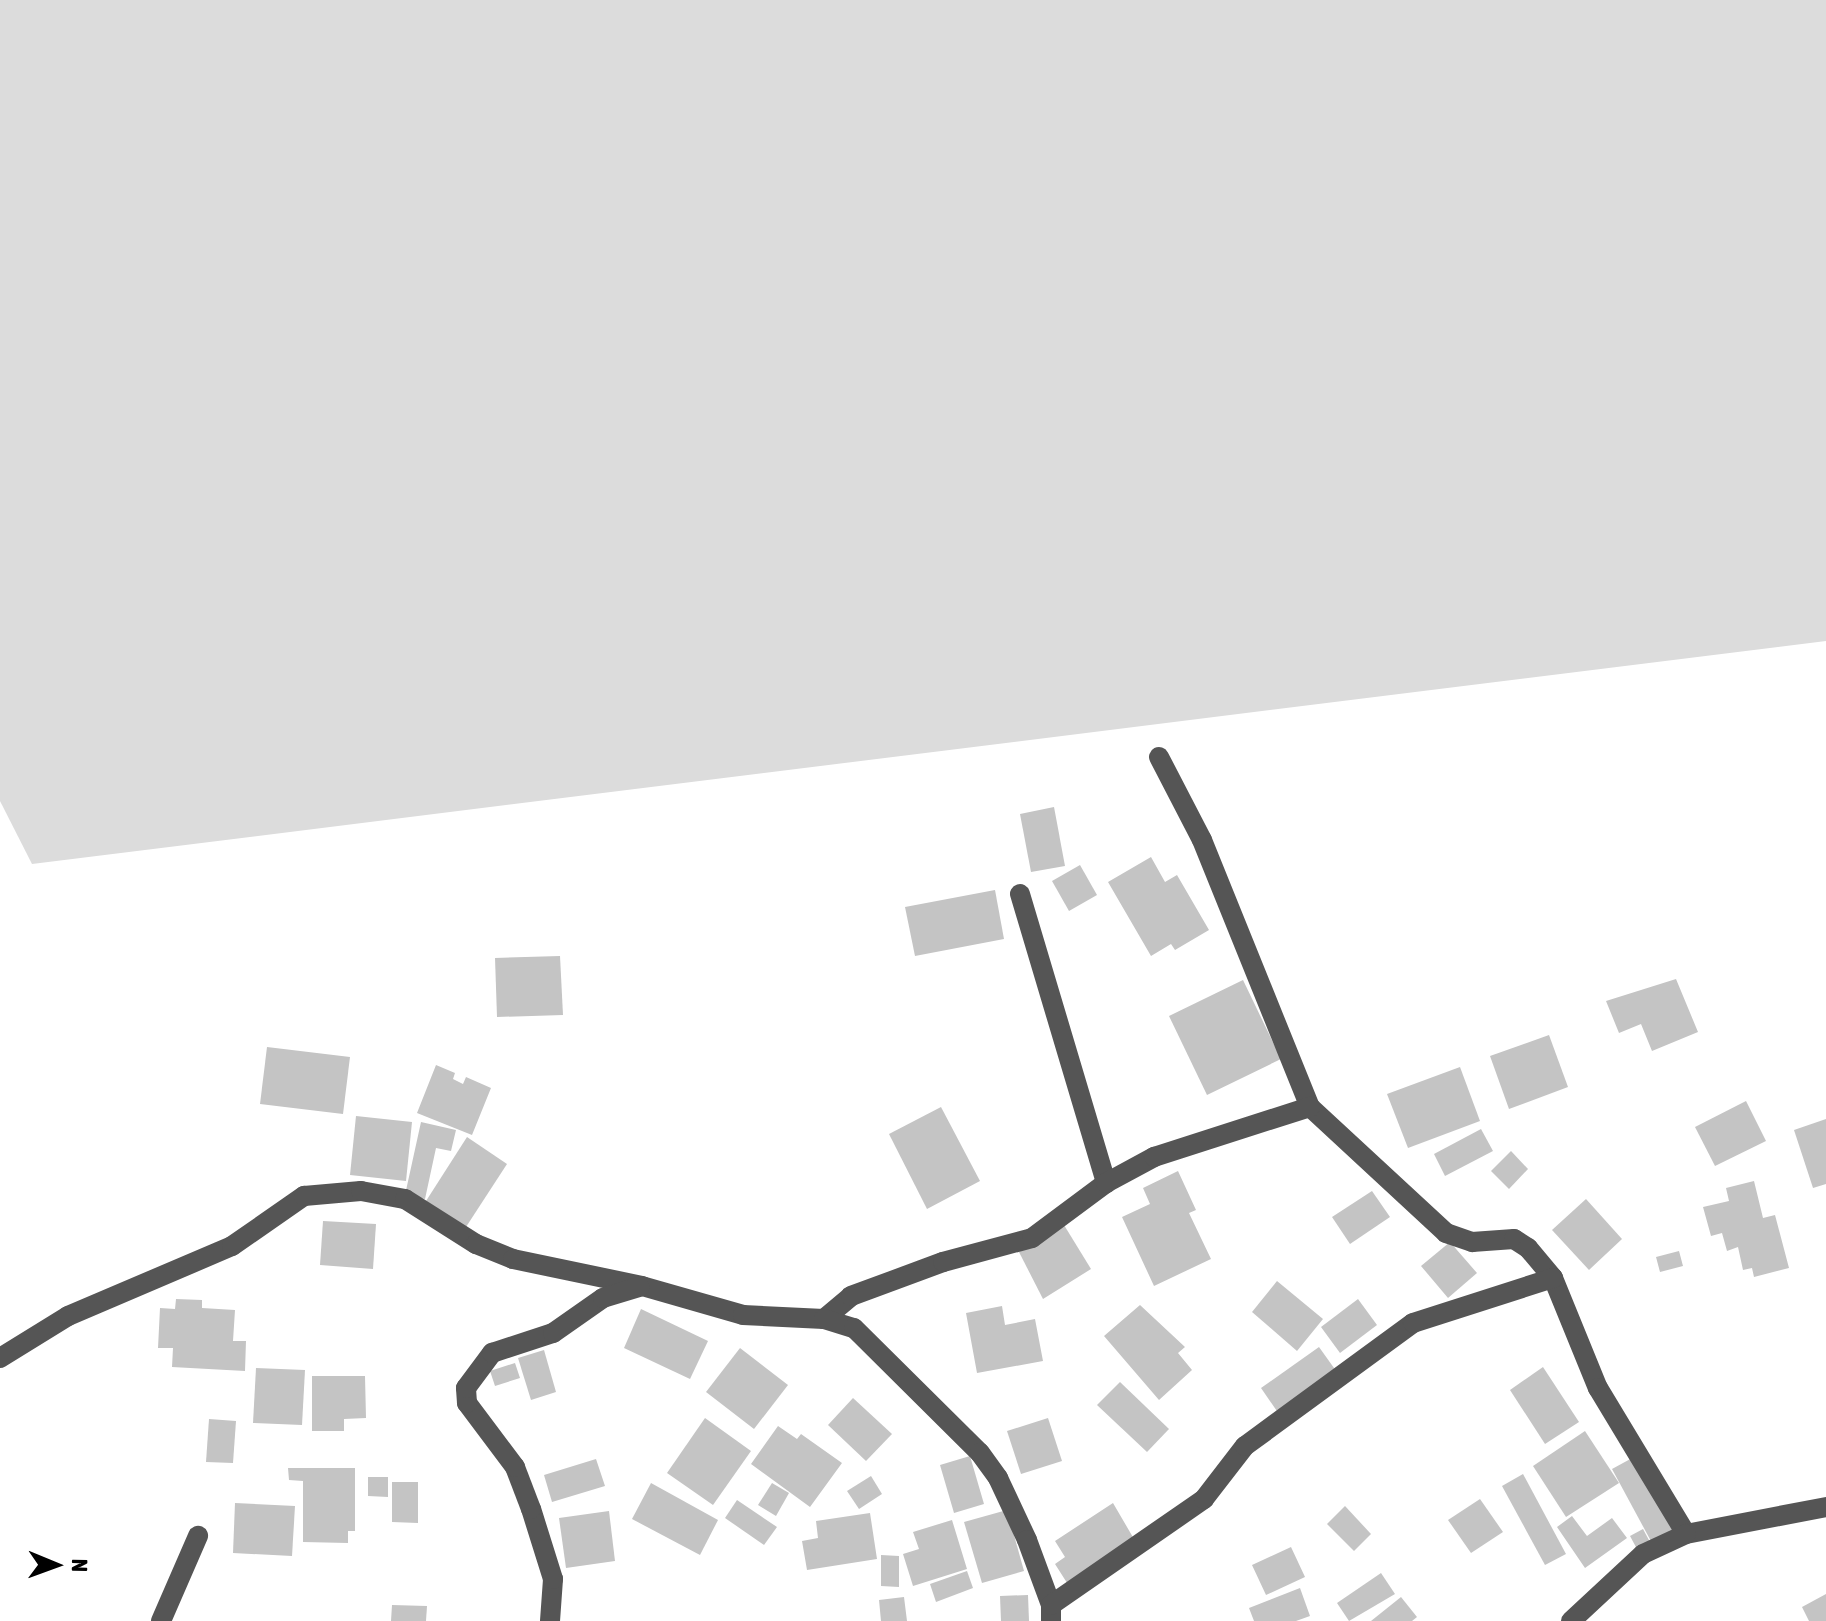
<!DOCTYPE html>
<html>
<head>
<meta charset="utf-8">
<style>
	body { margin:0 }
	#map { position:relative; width:1826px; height:1621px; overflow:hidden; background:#fff; font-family:"Asap Condensed",sans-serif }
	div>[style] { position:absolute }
	.green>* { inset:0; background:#dcdcdc }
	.building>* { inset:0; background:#c4c4c4 }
	.minor>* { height:20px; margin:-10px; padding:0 10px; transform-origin:10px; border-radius:10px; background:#555 }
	span { translate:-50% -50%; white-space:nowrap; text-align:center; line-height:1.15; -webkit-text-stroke:6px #fff; paint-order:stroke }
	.north { position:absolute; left:16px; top:1525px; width:80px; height:80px; -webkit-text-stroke:6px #fff; paint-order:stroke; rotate:91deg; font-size:22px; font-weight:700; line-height:32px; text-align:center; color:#000 }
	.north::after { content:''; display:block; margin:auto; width:28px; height:36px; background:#000; clip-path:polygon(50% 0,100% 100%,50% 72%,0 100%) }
</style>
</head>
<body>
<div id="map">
	<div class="green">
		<i style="clip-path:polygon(0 0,1826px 0,1826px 641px,32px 864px,0 801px)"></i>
	</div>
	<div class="building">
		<i style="clip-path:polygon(1054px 807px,1065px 866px,1031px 872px,1020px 814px)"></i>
		<i style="clip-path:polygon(1151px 857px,1165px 882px,1177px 875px,1209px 930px,1175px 950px,1171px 944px,1151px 956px,1108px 882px)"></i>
		<i style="clip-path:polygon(1080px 865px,1097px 895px,1069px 911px,1052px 881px)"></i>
		<i style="clip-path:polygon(995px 890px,1004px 939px,915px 956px,905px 907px)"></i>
		<i style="clip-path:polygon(560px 956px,563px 1015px,497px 1017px,495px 958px)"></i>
		<i style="clip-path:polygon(1676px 979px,1698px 1032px,1652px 1051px,1641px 1024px,1619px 1033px,1606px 1001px)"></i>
		<i style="clip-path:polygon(1243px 980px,1281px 1059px,1207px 1095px,1169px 1016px)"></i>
		<i style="clip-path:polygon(1549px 1035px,1568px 1087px,1509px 1109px,1490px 1056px)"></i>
		<i style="clip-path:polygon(267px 1047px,350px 1057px,343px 1114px,260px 1104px)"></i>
		<i style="clip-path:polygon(436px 1065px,455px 1073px,453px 1079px,463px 1084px,466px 1077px,491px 1088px,472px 1135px,417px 1113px)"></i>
		<i style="clip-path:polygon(1460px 1067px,1480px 1121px,1408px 1148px,1387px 1094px)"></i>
		<i style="clip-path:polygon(1746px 1101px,1766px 1141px,1715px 1166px,1695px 1127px)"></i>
		<i style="clip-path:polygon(941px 1107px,980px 1181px,927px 1209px,889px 1134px)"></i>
		<i style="clip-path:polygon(356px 1116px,412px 1122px,406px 1181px,350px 1175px)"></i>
		<i style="clip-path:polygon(1826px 1119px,1826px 1184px,1813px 1188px,1794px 1130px)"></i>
		<i style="clip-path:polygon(421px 1122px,456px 1130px,451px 1151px,436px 1148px,425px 1199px,405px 1195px)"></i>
		<i style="clip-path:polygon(1481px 1129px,1493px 1151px,1445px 1176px,1434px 1154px)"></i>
		<i style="clip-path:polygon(467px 1137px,507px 1164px,466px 1227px,426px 1201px)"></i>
		<i style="clip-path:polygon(1511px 1151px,1528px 1169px,1509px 1189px,1491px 1171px)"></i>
		<i style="clip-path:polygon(1178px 1171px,1196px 1210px,1189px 1213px,1211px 1259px,1154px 1286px,1122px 1217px,1150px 1204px,1143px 1188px)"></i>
		<i style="clip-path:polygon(1754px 1181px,1763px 1218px,1775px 1215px,1789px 1268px,1754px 1277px,1752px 1268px,1743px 1270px,1738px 1247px,1727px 1251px,1722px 1233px,1711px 1236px,1703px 1207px,1729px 1201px,1726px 1188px)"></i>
		<i style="clip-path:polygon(1372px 1191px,1390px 1217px,1350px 1244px,1332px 1217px)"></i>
		<i style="clip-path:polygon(1586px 1199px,1622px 1239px,1589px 1270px,1552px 1230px)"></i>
		<i style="clip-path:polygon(323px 1221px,376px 1224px,373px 1269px,320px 1265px)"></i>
		<i style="clip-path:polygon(1064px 1225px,1091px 1269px,1043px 1299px,1019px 1252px)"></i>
		<i style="clip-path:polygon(1450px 1242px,1477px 1273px,1448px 1298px,1421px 1266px)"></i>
		<i style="clip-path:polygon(1679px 1251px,1683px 1266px,1660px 1272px,1656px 1257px)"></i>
		<i style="clip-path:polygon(1277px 1281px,1323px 1319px,1297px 1351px,1252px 1312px)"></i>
		<i style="clip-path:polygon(176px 1299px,202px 1300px,202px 1308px,235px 1310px,233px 1341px,246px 1341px,245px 1371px,172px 1367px,173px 1348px,158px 1348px,160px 1308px,175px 1309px)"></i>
		<i style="clip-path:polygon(1358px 1299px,1377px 1325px,1340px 1353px,1321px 1327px)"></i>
		<i style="clip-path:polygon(1140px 1305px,1185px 1347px,1178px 1353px,1192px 1370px,1159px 1400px,1104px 1336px)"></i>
		<i style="clip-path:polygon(1002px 1306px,1005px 1325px,1035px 1319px,1043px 1361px,977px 1373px,966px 1313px)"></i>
		<i style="clip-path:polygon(641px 1309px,708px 1341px,690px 1379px,624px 1348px)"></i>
		<i style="clip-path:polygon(1319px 1347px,1339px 1375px,1281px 1417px,1261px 1388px)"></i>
		<i style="clip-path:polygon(740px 1348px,788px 1385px,754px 1429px,706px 1392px)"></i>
		<i style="clip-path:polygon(544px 1350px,556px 1392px,531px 1400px,518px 1358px)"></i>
		<i style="clip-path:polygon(515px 1363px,520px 1378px,495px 1386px,490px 1371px)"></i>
		<i style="clip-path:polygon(1543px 1367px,1579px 1422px,1545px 1444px,1510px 1390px)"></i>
		<i style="clip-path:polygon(256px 1368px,305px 1370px,302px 1425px,253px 1423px)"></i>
		<i style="clip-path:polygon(312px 1376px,365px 1376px,366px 1418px,344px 1419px,344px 1431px,312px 1431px)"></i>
		<i style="clip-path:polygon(1120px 1382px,1169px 1429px,1147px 1452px,1097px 1405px)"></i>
		<i style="clip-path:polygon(853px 1398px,892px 1434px,866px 1461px,828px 1425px)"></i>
		<i style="clip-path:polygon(705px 1418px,751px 1451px,713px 1505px,667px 1473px)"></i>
		<i style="clip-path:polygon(1048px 1418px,1062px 1461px,1021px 1474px,1007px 1431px)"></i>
		<i style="clip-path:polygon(209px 1419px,236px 1421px,233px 1463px,206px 1462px)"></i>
		<i style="clip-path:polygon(778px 1426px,797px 1439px,801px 1434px,842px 1463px,810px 1507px,751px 1464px)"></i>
		<i style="clip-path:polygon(1585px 1431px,1619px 1483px,1566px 1517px,1533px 1466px)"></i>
		<i style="clip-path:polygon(970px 1456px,984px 1504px,954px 1513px,940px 1465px)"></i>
		<i style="clip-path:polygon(1634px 1457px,1674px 1530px,1652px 1543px,1612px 1469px)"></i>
		<i style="clip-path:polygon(596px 1459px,605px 1486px,552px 1502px,544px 1475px)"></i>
		<i style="clip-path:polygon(288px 1468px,355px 1468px,355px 1531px,348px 1531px,348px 1543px,303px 1542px,303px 1481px,289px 1480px)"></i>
		<i style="clip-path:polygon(1523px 1474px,1566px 1554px,1545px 1565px,1502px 1486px)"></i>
		<i style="clip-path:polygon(871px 1476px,882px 1494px,859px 1509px,847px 1491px)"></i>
		<i style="clip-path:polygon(368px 1477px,388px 1477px,388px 1497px,368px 1496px)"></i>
		<i style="clip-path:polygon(392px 1482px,418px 1482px,418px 1523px,392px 1522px)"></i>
		<i style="clip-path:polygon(651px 1483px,718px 1520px,700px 1555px,632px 1519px)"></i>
		<i style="clip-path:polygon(772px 1483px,789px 1493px,776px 1516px,758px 1505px)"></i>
		<i style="clip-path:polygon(1480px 1499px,1503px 1532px,1471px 1553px,1448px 1520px)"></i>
		<i style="clip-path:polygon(737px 1500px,777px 1527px,764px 1545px,725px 1518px)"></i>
		<i style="clip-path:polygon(235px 1503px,295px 1506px,292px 1556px,233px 1553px)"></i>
		<i style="clip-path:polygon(1113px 1503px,1134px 1539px,1069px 1586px,1055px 1564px,1065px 1557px,1055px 1541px)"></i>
		<i style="clip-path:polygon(1345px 1506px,1371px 1534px,1354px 1551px,1327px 1524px)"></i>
		<i style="clip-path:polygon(1007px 1510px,1024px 1571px,982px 1583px,964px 1522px)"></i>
		<i style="clip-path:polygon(609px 1511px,615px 1561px,566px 1568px,559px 1518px)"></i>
		<i style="clip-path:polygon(870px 1513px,877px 1559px,807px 1570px,802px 1541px,818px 1538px,816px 1521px)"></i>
		<i style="clip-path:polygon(1572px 1516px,1587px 1536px,1612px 1518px,1627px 1538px,1585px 1568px,1557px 1527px)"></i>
		<i style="clip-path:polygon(952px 1520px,967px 1569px,913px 1586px,903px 1554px,919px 1549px,913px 1532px)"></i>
		<i style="clip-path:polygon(1643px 1529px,1650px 1542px,1637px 1549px,1630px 1536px)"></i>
		<i style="clip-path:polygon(1291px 1547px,1305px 1577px,1266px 1595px,1252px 1565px)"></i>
		<i style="clip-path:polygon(881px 1555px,899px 1556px,899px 1587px,881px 1586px)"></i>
		<i style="clip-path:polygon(967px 1571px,973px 1588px,936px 1602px,930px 1584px)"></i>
		<i style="clip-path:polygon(1381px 1573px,1395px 1594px,1349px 1621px,1337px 1603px)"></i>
		<i style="clip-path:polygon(1300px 1588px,1310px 1616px,1296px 1621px,1254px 1621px,1249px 1608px)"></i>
		<i style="clip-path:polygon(1826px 1594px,1826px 1621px,1809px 1621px,1802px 1607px)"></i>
		<i style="clip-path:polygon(1028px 1595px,1029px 1621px,1001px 1621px,1000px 1596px)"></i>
		<i style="clip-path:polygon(904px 1597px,907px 1621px,881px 1621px,879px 1600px)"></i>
		<i style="clip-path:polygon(1401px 1597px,1417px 1617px,1412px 1621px,1371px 1621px)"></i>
		<i style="clip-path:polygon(392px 1605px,427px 1606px,426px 1621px,391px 1621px)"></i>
	</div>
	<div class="minor">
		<i style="left:1159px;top:757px;width:93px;rotate:62.6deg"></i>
		<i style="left:1202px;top:840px;width:288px;rotate:68deg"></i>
		<i style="left:1310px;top:1107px;width:185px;rotate:42.8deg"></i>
		<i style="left:1446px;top:1233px;width:28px;rotate:19deg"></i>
		<i style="left:1472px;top:1242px;width:42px;rotate:-4.1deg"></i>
		<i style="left:1514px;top:1239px;width:17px;rotate:33deg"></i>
		<i style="left:1528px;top:1248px;width:39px;rotate:50deg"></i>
		<i style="left:1553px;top:1278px;width:119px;rotate:67.8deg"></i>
		<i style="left:1598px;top:1388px;width:170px;rotate:58.9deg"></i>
		<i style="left:1686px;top:1534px;width:143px;rotate:-10.9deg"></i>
		<i style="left:1020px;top:894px;width:302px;rotate:73.4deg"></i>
		<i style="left:824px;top:1319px;width:35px;rotate:-40deg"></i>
		<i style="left:851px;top:1296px;width:98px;rotate:-20.3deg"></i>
		<i style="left:943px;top:1262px;width:92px;rotate:-15.1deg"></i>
		<i style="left:1032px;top:1238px;width:92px;rotate:-36.6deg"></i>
		<i style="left:1106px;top:1183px;width:55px;rotate:-28.4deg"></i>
		<i style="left:1154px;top:1157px;width:164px;rotate:-17.8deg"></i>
		<i style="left:0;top:1358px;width:80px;rotate:-31.7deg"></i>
		<i style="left:68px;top:1316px;width:178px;rotate:-23.1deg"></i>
		<i style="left:232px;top:1246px;width:88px;rotate:-34.8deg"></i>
		<i style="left:304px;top:1196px;width:57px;rotate:-5deg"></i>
		<i style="left:361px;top:1191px;width:45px;rotate:10.3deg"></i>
		<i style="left:405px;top:1199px;width:84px;rotate:32.4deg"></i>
		<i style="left:476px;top:1244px;width:40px;rotate:22deg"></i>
		<i style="left:513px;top:1259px;width:132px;rotate:11.8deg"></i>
		<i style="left:642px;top:1286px;width:105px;rotate:16deg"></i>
		<i style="left:743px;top:1315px;width:81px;rotate:2.8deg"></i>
		<i style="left:824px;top:1319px;width:31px;rotate:17deg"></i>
		<i style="left:854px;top:1328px;width:177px;rotate:44.8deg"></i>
		<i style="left:980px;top:1453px;width:31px;rotate:54deg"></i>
		<i style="left:998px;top:1478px;width:68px;rotate:64.9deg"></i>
		<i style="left:1027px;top:1540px;width:69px;rotate:69.7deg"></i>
		<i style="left:1051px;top:1605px;width:16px;rotate:90deg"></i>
		<i style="left:1051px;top:1605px;width:186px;rotate:-34.7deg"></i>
		<i style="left:1204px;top:1499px;width:67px;rotate:-52.3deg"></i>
		<i style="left:1245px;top:1446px;width:208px;rotate:-36.2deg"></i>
		<i style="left:1413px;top:1323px;width:147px;rotate:-17.8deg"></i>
		<i style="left:161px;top:1621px;width:93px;rotate:-66.5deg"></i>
		<i style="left:550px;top:1621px;width:42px;rotate:-85.9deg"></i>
		<i style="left:553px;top:1579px;width:73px;rotate:-107.4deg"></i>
		<i style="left:531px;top:1509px;width:45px;rotate:-110.9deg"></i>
		<i style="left:515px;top:1467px;width:80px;rotate:-126.9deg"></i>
		<i style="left:467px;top:1403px;width:15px;rotate:-94deg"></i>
		<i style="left:466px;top:1388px;width:44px;rotate:-53.4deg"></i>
		<i style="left:492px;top:1353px;width:64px;rotate:-18.2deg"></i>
		<i style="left:553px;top:1333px;width:61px;rotate:-35deg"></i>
		<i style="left:603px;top:1298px;width:38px;rotate:-17deg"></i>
		<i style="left:1571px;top:1621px;width:98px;rotate:-42.9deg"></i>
		<i style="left:1643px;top:1554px;width:47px;rotate:-24.9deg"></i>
	</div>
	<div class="north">N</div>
</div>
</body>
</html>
